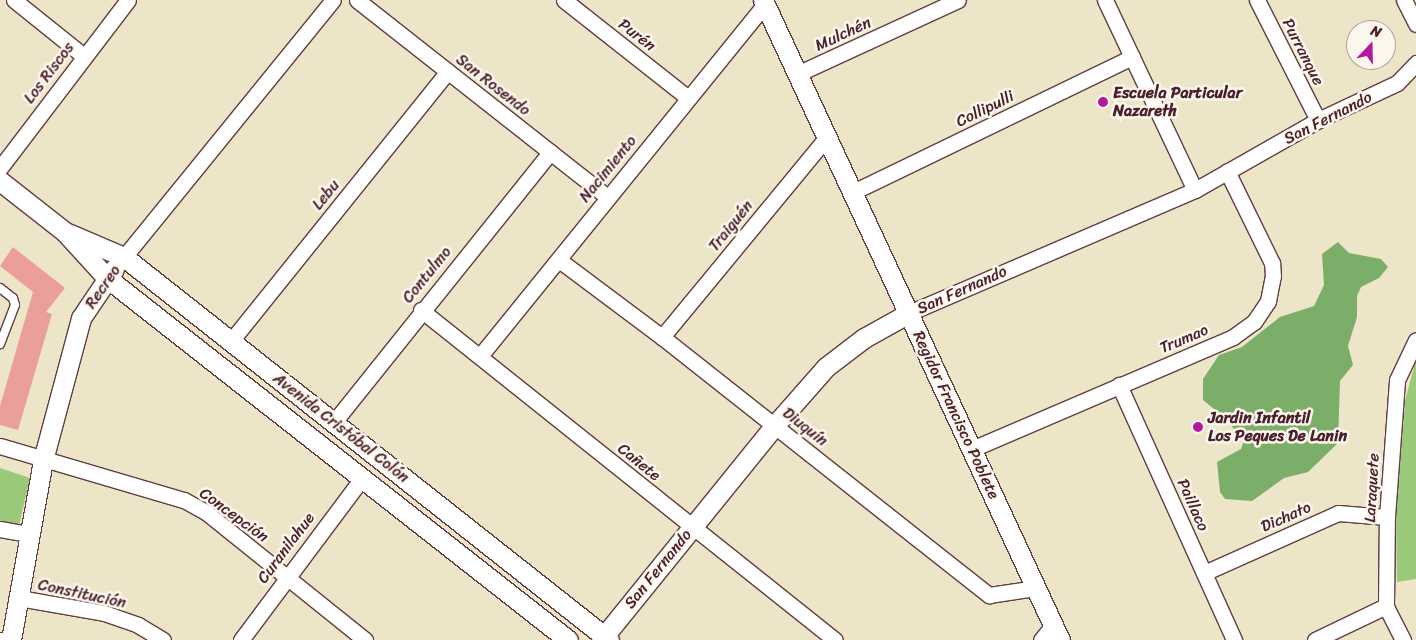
<!DOCTYPE html>
<html>
<head>
<meta charset="utf-8">
<style>
	body { margin:0 }
	#map { position:relative; width:1416px; height:640px; overflow:hidden; background:#ece5c7; font-family:Sriracha,sans-serif }
	div>[style] { position:absolute }
	.green>* { inset:0; background:#9aca79 }
	.forest>* { inset:0; background:#7bae69 }
	.building>* { inset:0; background:#eb9f9b }
	.roads { filter:drop-shadow(1px 0 #623d42) drop-shadow(-1px 0 #623d42) drop-shadow(0 1px #623d42) drop-shadow(0 -1px #623d42) }
	.service>* { height:8px; margin:-4px; padding:0 4px; transform-origin:4px; border-radius:4px; background:#fff }
	.minor>* { height:15px; margin:-7.5px; padding:0 7.5px; transform-origin:7.5px; border-radius:7.5px; background:#fff }
	.tertiary>* { height:19px; margin:-9.5px; padding:0 9.5px; transform-origin:9.5px; border-radius:9.5px; background:#fff }
	.dots>* { width:14px; height:14px; translate:-50% -50%; box-sizing:border-box; border:2px solid #fbf7ec; border-radius:50% }
	span { translate:-50% -50%; white-space:nowrap; text-align:center; line-height:1.15; -webkit-text-stroke:5px #fbf7ec; paint-order:stroke }
	.street-label { font-size:16px; color:#4a1f2b }
	.poi-label { font-size:16px; color:#4a1f2b; font-weight:700 }
	.left { translate:0 -50%; text-align:left }
	.north { position:absolute; left:1346px; top:20px; width:50px; height:50px; box-sizing:border-box; background:#fbf7ec; border:1px solid #b4a19f; border-radius:50%; rotate:21deg; font-size:14px; font-weight:700; line-height:20px; text-align:center; color:#4a1f2b }
	.north::after { content:''; display:block; margin:auto; width:18px; height:22px; background:#b5179e; clip-path:polygon(50% 0,100% 100%,50% 72%,0 100%) }
</style>
</head>
<body>
<div id="map">
	<div class="green">
		<i style="clip-path:polygon(1416px 359px,1416px 579px,1397px 582px,1396px 517px,1405px 401px)"></i>
		<i style="clip-path:polygon(0 468px,30px 478px,18px 530px,0 526px)"></i>
	</div>
	<div class="forest">
		<i style="clip-path:polygon(1338px 242px,1349px 253px,1381px 259px,1388px 267px,1379px 278px,1361px 287px,1357px 296px,1357px 317px,1348px 346px,1353px 365px,1340px 381px,1338px 443px,1308px 472px,1284px 478px,1252px 501px,1225px 499px,1220px 492px,1217px 462px,1241px 449px,1244px 441px,1225px 418px,1203px 400px,1203px 379px,1219px 355px,1242px 347px,1280px 317px,1314px 306px,1324px 285px,1322px 254px)"></i>
	</div>
	<div class="building">
		<i style="clip-path:polygon(13px 247px,65px 288px,46px 312px,52px 314px,18px 430px,0 425px,0 406px,33px 292px,0 266px)"></i>
	</div>
	<div class="roads">
		<div class="service">
			<i style="left:0;top:288px;width:16px;rotate:38deg"></i>
			<i style="left:13px;top:298px;width:7px;rotate:74deg"></i>
			<i style="left:15px;top:305px;width:42px;rotate:111deg"></i>
		</div>
		<div class="minor">
			<i style="left:14px;top:0;width:90px;rotate:38.7deg"></i>
			<i style="left:357px;top:0;width:318px;rotate:38.2deg"></i>
			<i style="left:564px;top:0;width:158px;rotate:38.3deg"></i>
			<i style="left:1105px;top:0;width:210px;rotate:64.7deg"></i>
			<i style="left:1257px;top:0;width:135px;rotate:63.1deg"></i>
			<i style="left:1404px;top:0;width:27px;rotate:63deg"></i>
			<i style="left:797px;top:74px;width:177px;rotate:-24.7deg"></i>
			<i style="left:0;top:168px;width:211px;rotate:-52.7deg"></i>
			<i style="left:853px;top:192px;width:310px;rotate:-25.8deg"></i>
			<i style="left:124px;top:257px;width:331px;rotate:-50.9deg"></i>
			<i style="left:559px;top:260px;width:129px;rotate:36.8deg"></i>
			<i style="left:662px;top:337px;width:417px;rotate:38.3deg"></i>
			<i style="left:989px;top:595px;width:48px;rotate:-8.5deg"></i>
			<i style="left:421px;top:310px;width:529px;rotate:38.56deg"></i>
			<i style="left:909px;top:313px;width:311px;rotate:-23.3deg"></i>
			<i style="left:1195px;top:190px;width:142px;rotate:-29.6deg"></i>
			<i style="left:1318px;top:120px;width:87px;rotate:-25.1deg"></i>
			<i style="left:1397px;top:83px;width:28px;rotate:-46deg"></i>
			<i style="left:662px;top:337px;width:259px;rotate:-50.5deg"></i>
			<i style="left:231px;top:341px;width:346px;rotate:-51.2deg"></i>
			<i style="left:480px;top:356px;width:453px;rotate:-51deg"></i>
			<i style="left:1119px;top:385px;width:280px;rotate:65.7deg"></i>
			<i style="left:334px;top:422px;width:346px;rotate:-51.3deg"></i>
			<i style="left:0;top:446px;width:192px;rotate:16.4deg"></i>
			<i style="left:184px;top:500px;width:26px;rotate:29deg"></i>
			<i style="left:207px;top:513px;width:203px;rotate:38.8deg"></i>
			<i style="left:972px;top:449px;width:284px;rotate:-23.2deg"></i>
			<i style="left:1233px;top:337px;width:26px;rotate:-36deg"></i>
			<i style="left:1254px;top:322px;width:25px;rotate:-56deg"></i>
			<i style="left:1268px;top:301px;width:25px;rotate:-79deg"></i>
			<i style="left:1273px;top:276px;width:13px;rotate:-94deg"></i>
			<i style="left:1272px;top:263px;width:102px;rotate:-116.1deg"></i>
			<i style="left:0;top:529px;width:29px;rotate:10deg"></i>
			<i style="left:1204px;top:573px;width:147px;rotate:-24.1deg"></i>
			<i style="left:1338px;top:513px;width:49px;rotate:4.7deg"></i>
			<i style="left:19px;top:598px;width:86px;rotate:10deg"></i>
			<i style="left:104px;top:613px;width:36px;rotate:19deg"></i>
			<i style="left:138px;top:625px;width:29px;rotate:31deg"></i>
			<i style="left:0;top:640px;width:2px"></i>
			<i style="left:241px;top:640px;width:202px;rotate:-53.2deg"></i>
			<i style="left:1041px;top:640px;width:19px;rotate:-51deg"></i>
			<i style="left:1315px;top:640px;width:79px;rotate:-25.6deg"></i>
			<i style="left:1403px;top:640px;width:38px;rotate:-117deg"></i>
			<i style="left:1386px;top:606px;width:89px;rotate:-89.4deg"></i>
			<i style="left:1387px;top:517px;width:137px;rotate:-85.8deg"></i>
			<i style="left:1397px;top:380px;width:44px;rotate:-64.6deg"></i>
		</div>
		<div class="tertiary">
			<i style="left:763px;top:0;width:706px;rotate:65.11deg"></i>
			<i style="left:0;top:181px;width:83px;rotate:38.1deg"></i>
			<i style="left:65px;top:232px;width:62px;rotate:47.6deg"></i>
			<i style="left:107px;top:278px;width:586px;rotate:38.14deg"></i>
			<i style="left:70px;top:234px;width:59px;rotate:23.1deg"></i>
			<i style="left:124px;top:257px;width:618px;rotate:38.3deg"></i>
			<i style="left:11px;top:640px;width:183px;rotate:-79.9deg"></i>
			<i style="left:43px;top:460px;width:147px;rotate:-75deg"></i>
			<i style="left:81px;top:318px;width:59px;rotate:-56deg"></i>
			<i style="left:601px;top:640px;width:277px;rotate:-51deg"></i>
			<i style="left:775px;top:425px;width:77px;rotate:-48.7deg"></i>
			<i style="left:826px;top:367px;width:48px;rotate:-37.3deg"></i>
			<i style="left:864px;top:338px;width:51px;rotate:-29.1deg"></i>
		</div>
	</div>
	<div class="dots">
		<i style="left:1103px;top:102px;background:#b5179e"></i>
		<i style="left:1198px;top:427px;background:#b5179e"></i>
	</div>
	<div class="street-label">
		<span style="left:843px;top:34px;rotate:-25deg">Mulchén</span>
		<span style="left:637px;top:35px;rotate:38deg">Purén</span>
		<span style="left:1303px;top:52px;rotate:63deg">Purranque</span>
		<span style="left:49px;top:73px;rotate:-53deg">Los Riscos</span>
		<span style="left:493px;top:85px;rotate:38deg">San Rosendo</span>
		<span style="left:985px;top:109px;rotate:-26deg">Collipulli</span>
		<span style="left:1328px;top:118px;rotate:-27deg">San Fernando</span>
		<span style="left:608px;top:169px;rotate:-51deg">Nacimiento</span>
		<span style="left:326px;top:195px;rotate:-51deg">Lebu</span>
		<span style="left:731px;top:226px;rotate:-51deg">Traiguén</span>
		<span style="left:427px;top:275px;rotate:-51deg">Contulmo</span>
		<span style="left:103px;top:287px;rotate:-55deg">Recreo</span>
		<span style="left:962px;top:290px;rotate:-24deg">San Fernando</span>
		<span style="left:1184px;top:339px;rotate:-23deg">Trumao</span>
		<span style="left:956px;top:415px;rotate:65deg">Regidor Francisco Poblete</span>
		<span style="left:805px;top:427px;rotate:38deg">Diuquín</span>
		<span style="left:341px;top:428px;rotate:38deg">Avenida Cristóbal Colón</span>
		<span style="left:639px;top:462px;rotate:39deg">Cañete</span>
		<span style="left:1372px;top:488px;rotate:-87deg">Laraquete</span>
		<span style="left:1193px;top:505px;rotate:66deg">Paillaco</span>
		<span style="left:234px;top:515px;rotate:36deg">Concepción</span>
		<span style="left:1286px;top:517px;rotate:-24deg">Dichato</span>
		<span style="left:286px;top:548px;rotate:-53deg">Curanilahue</span>
		<span style="left:658px;top:569px;rotate:-51deg">San Fernando</span>
		<span style="left:82px;top:594px;rotate:12deg">Constitución</span>
	</div>
	<div class="poi-label">
		<span class="left" style="left:1113px;top:102px">Escuela Particular<br>Nazareth</span>
		<span class="left" style="left:1208px;top:427px">Jardin Infantil<br>Los Peques De Lanin</span>
	</div>
	<div class="north">N</div>
</div>
</body>
</html>
